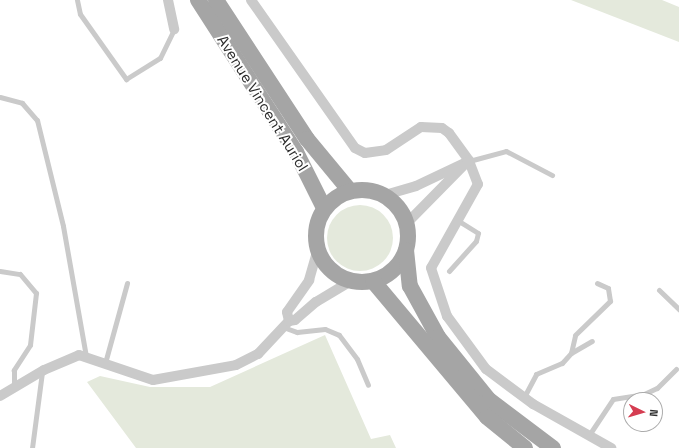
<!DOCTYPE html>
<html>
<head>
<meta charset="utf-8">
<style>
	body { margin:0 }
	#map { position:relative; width:679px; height:448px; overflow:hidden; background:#fff; font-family:"Space Grotesk",sans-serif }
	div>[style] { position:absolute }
	.green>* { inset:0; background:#e4e9dc }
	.round { border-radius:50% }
	.service>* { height:5px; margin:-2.5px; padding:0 2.5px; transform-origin:2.5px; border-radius:2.5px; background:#cacaca }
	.minor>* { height:10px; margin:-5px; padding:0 5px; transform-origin:5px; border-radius:5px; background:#cacaca }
	.primary>* { height:16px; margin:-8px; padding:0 8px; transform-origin:8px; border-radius:8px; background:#a5a5a5 }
	.primary>.ring { margin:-8px; padding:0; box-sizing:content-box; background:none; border:16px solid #a5a5a5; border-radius:50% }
	span { translate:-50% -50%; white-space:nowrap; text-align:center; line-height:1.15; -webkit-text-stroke:4px #fff; paint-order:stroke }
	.street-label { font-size:15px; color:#2d2d2d }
	.north { position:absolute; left:623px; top:392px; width:40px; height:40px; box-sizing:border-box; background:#fff; border:1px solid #ababab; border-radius:50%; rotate:95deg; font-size:11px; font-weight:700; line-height:16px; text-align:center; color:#2d2d2d }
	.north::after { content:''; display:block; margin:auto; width:14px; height:18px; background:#d53d51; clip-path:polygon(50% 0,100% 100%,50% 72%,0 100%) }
</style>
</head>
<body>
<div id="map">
	<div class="green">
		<i style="clip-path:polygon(571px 0,662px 0,679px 7px,679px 42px)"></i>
		<i class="round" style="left:327px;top:205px;width:66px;height:66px"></i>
		<i style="clip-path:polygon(325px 335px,371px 439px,390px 435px,396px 448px,136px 448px,87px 382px,100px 376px,150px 387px,210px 387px)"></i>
	</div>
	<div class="service">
		<i style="left:77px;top:0;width:14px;rotate:78deg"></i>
		<i style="left:80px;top:14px;width:80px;rotate:54.7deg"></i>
		<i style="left:126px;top:79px;width:40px;rotate:-32deg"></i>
		<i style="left:160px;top:58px;width:32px;rotate:-64deg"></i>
		<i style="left:0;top:97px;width:23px;rotate:15deg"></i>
		<i style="left:22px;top:103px;width:23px;rotate:49deg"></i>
		<i style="left:37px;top:120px;width:109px;rotate:76.2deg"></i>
		<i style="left:63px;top:226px;width:132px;rotate:80deg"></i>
		<i style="left:469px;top:161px;width:38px;rotate:-15deg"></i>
		<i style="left:506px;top:151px;width:52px;rotate:27.6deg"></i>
		<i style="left:0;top:271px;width:20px;rotate:9deg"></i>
		<i style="left:20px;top:274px;width:25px;rotate:50deg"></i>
		<i style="left:36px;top:293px;width:52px;rotate:96.6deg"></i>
		<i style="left:30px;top:345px;width:30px;rotate:123deg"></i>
		<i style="left:14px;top:370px;width:18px;rotate:90deg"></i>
		<i style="left:449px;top:271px;width:40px;rotate:-48deg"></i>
		<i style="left:476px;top:241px;width:8px;rotate:-76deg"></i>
		<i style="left:478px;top:233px;width:22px;rotate:-148deg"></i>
		<i style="left:659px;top:290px;width:28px;rotate:44deg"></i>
		<i style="left:283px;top:327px;width:15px;rotate:20deg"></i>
		<i style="left:297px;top:332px;width:28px;rotate:-6deg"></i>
		<i style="left:325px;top:329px;width:15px;rotate:23deg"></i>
		<i style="left:339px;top:335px;width:30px;rotate:53deg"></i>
		<i style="left:357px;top:359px;width:28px;rotate:67deg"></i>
		<i style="left:571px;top:353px;width:24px;rotate:-30deg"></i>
		<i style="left:105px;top:363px;width:83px;rotate:-74.6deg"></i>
		<i style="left:524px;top:397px;width:26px;rotate:-62deg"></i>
		<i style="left:536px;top:374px;width:28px;rotate:-23deg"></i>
		<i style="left:562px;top:363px;width:13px;rotate:-48deg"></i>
		<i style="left:571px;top:353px;width:18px;rotate:-77deg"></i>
		<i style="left:575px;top:335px;width:49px;rotate:-44.2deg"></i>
		<i style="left:610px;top:301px;width:13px;rotate:-99deg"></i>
		<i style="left:608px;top:288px;width:12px;rotate:-156deg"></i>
		<i style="left:589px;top:435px;width:43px;rotate:-56.3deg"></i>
		<i style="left:613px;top:399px;width:31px;rotate:-9deg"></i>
		<i style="left:644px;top:394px;width:14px;rotate:-25deg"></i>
		<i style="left:657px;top:388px;width:27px;rotate:-45deg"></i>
		<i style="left:32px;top:448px;width:77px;rotate:-82.5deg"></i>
	</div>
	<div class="minor">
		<i style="left:168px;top:0;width:30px;rotate:78deg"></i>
		<i style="left:251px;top:0;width:181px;rotate:54.9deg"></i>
		<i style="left:355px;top:148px;width:11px;rotate:27deg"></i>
		<i style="left:365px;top:153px;width:21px;rotate:-8deg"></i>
		<i style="left:386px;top:150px;width:42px;rotate:-33.3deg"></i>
		<i style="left:421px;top:127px;width:21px;rotate:3deg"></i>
		<i style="left:442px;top:128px;width:9px;rotate:36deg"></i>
		<i style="left:449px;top:133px;width:34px;rotate:54deg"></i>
		<i style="left:469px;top:161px;width:25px;rotate:69deg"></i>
		<i style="left:478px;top:184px;width:96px;rotate:119.2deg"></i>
		<i style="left:431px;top:268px;width:51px;rotate:71.6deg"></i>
		<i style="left:447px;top:316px;width:66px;rotate:53.7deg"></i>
		<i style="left:486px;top:369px;width:59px;rotate:36.7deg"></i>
		<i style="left:533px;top:404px;width:90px;rotate:29.4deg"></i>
		<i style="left:385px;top:195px;width:32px;rotate:-16deg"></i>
		<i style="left:416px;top:186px;width:59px;rotate:-25.3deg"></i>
		<i style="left:407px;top:223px;width:80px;rotate:-45.5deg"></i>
		<i style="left:289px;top:321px;width:9px;rotate:-103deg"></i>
		<i style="left:287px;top:312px;width:39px;rotate:-55deg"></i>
		<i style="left:309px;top:280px;width:32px;rotate:-74deg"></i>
		<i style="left:0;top:396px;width:51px;rotate:-30.6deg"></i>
		<i style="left:44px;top:370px;width:38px;rotate:-23deg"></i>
		<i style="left:79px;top:355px;width:78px;rotate:18.7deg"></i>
		<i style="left:153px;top:380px;width:84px;rotate:-10.2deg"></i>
		<i style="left:236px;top:365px;width:25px;rotate:-27deg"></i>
		<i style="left:258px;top:354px;width:45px;rotate:-46.8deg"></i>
		<i style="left:289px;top:321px;width:6px;rotate:-9deg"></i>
		<i style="left:295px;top:320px;width:28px;rotate:-41deg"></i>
		<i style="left:316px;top:302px;width:41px;rotate:-31deg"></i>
	</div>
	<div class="primary">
		<i style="left:198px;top:0;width:181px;rotate:57.2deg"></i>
		<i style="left:296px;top:152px;width:63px;rotate:63.4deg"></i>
		<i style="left:216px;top:0;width:166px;rotate:56.8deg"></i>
		<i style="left:307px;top:139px;width:67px;rotate:50.4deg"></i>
		<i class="ring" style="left:316px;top:190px;width:76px;height:76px"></i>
		<i style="left:406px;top:250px;width:36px;rotate:84deg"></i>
		<i style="left:410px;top:286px;width:58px;rotate:61.2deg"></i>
		<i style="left:438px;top:337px;width:81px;rotate:51deg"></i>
		<i style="left:489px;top:400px;width:80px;rotate:36.9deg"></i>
		<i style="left:373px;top:281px;width:177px;rotate:50deg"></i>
		<i style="left:487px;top:417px;width:49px;rotate:39.2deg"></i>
	</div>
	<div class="street-label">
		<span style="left:263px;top:103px;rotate:58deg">Avenue Vincent Auriol</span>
	</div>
	<div class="north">N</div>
</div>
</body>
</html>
